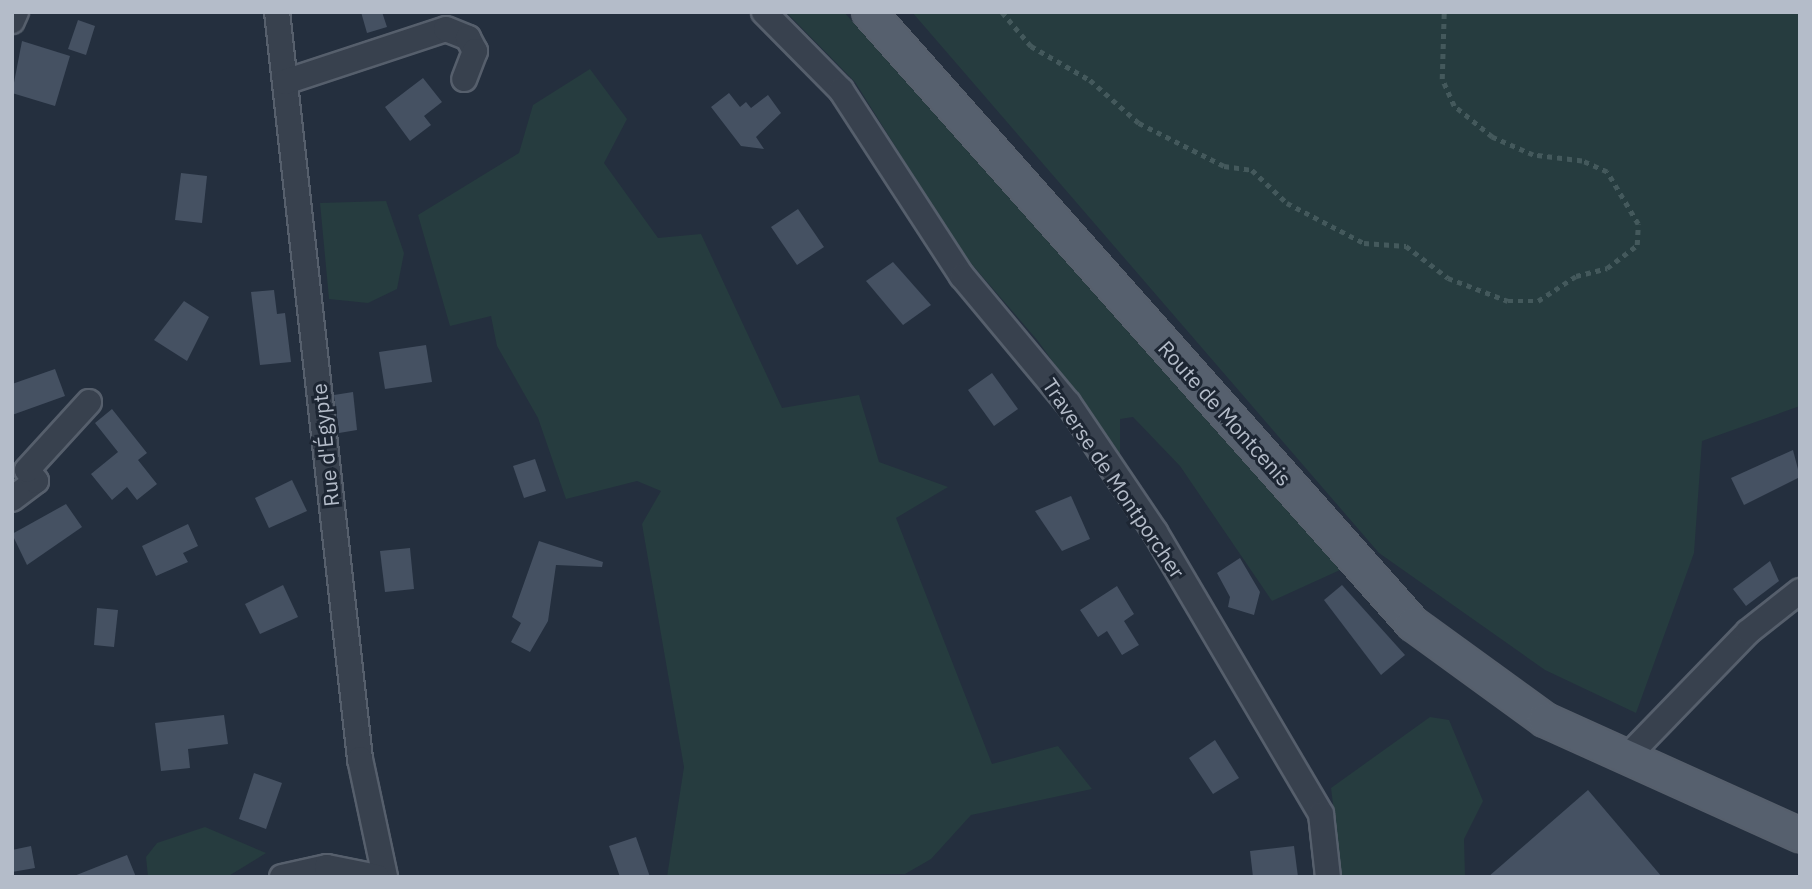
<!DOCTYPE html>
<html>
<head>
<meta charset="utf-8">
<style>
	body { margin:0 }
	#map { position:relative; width:1812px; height:889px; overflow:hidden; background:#242f3e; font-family:"IBM Plex Sans",sans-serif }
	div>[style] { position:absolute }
	.green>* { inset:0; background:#263c3f }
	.building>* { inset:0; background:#455162 }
	.path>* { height:4.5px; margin-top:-2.25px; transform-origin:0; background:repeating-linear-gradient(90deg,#44595c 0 5px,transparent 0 10px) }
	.roads { filter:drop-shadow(2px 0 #565f6c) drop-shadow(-2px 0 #565f6c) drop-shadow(0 2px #565f6c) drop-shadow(0 -2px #565f6c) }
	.minor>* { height:24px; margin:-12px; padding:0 12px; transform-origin:12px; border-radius:12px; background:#38414e }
	.major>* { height:32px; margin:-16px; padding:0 16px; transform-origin:16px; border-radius:16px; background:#56606e }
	span { translate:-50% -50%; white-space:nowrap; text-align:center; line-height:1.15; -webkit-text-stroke:6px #1d2633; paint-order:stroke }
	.street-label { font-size:21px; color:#b4bcc9 }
	.frame { position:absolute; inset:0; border:14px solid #b4bcc9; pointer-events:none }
</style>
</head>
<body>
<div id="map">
	<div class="green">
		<i style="clip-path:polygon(786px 12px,844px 12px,1340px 570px,1272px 601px,1180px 466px,1133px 417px,1120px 419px,1120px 456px,1038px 341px,962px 253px,855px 82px)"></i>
		<i style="clip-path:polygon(912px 12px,1800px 12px,1800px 406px,1702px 441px,1694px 553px,1636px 713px,1545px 670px,1379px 553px)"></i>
		<i style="clip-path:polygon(590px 69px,627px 119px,604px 163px,658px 238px,701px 234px,782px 408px,859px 395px,879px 462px,948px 487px,896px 518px,992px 764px,1058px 746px,1092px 789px,971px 815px,931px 859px,905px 874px,667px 877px,684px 767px,642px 524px,661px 491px,637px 481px,566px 499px,538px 418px,497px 346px,491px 316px,450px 326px,418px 215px,519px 153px,533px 105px)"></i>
		<i style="clip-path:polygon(386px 201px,404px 253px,397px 289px,368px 303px,329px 299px,320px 203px)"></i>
		<i style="clip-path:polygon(1430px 717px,1449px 720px,1483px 801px,1464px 839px,1465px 877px,1342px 877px,1331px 788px)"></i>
		<i style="clip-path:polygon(205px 827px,266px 853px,227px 877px,148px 877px,146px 857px,157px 843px)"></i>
	</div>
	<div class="building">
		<i style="clip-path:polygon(361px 12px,382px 12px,387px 27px,367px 33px)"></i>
		<i style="clip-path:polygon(78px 20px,95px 26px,86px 55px,68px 49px)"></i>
		<i style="clip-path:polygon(22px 41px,70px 56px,55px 106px,12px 93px)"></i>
		<i style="clip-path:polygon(423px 78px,442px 102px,424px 116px,431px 125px,410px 141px,385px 107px)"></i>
		<i style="clip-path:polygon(729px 93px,740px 107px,746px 102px,751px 108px,768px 95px,781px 113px,756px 137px,764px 149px,741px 146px,711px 107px)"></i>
		<i style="clip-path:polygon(181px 173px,207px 176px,202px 223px,175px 220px)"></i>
		<i style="clip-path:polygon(798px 209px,824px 247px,797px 265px,771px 227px)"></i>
		<i style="clip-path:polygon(893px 262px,931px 305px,903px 325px,866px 281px)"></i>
		<i style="clip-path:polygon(274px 290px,277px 314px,285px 313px,291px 362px,260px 365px,251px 292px)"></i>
		<i style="clip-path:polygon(184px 301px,209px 317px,187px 361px,154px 340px)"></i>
		<i style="clip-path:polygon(426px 345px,432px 382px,385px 389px,379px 352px)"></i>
		<i style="clip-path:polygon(55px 369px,65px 396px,12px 415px,12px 384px)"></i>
		<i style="clip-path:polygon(992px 373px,1018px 409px,994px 426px,968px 390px)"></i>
		<i style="clip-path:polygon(353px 392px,357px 430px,339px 433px,334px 395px)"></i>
		<i style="clip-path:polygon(112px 409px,147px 453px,138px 460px,157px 484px,137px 500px,127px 487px,112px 500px,91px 474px,118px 452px,95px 423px)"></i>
		<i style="clip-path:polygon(1793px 450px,1800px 477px,1744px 505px,1731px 478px)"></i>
		<i style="clip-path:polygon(535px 459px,546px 491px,524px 498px,513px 466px)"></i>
		<i style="clip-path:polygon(292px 480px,307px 511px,269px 528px,255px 498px)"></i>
		<i style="clip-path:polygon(1071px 496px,1090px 539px,1062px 551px,1035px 511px)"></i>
		<i style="clip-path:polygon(66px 504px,82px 527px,27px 565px,12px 534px)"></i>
		<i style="clip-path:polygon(188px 524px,198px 546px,183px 553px,188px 562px,156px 576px,142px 546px)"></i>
		<i style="clip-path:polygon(539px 541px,603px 562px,602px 567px,556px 565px,548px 621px,530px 652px,511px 642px,521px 623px,512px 617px)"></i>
		<i style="clip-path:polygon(410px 548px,414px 589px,385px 592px,380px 551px)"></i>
		<i style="clip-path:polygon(1240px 558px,1260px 592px,1254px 615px,1228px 607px,1230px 597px,1217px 573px)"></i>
		<i style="clip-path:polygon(1770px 561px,1779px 581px,1746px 606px,1733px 589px)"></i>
		<i style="clip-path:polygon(283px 585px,298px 617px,260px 634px,245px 604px)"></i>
		<i style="clip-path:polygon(1342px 585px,1405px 655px,1381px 675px,1324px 600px)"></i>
		<i style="clip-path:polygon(1117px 586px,1134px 614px,1124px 621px,1139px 645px,1122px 655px,1107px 631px,1098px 637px,1080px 610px)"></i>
		<i style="clip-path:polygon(97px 608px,118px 610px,114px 647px,94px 645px)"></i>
		<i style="clip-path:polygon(224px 715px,228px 744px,188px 749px,190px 768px,161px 771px,155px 723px)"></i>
		<i style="clip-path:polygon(1215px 740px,1239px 778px,1213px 794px,1189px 758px)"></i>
		<i style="clip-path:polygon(254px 773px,282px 783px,266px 829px,239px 819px)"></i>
		<i style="clip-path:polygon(1588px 790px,1662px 877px,1488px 877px)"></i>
		<i style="clip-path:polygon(636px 837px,650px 877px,620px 877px,609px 846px)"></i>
		<i style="clip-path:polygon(31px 846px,35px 868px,12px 872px,12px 850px)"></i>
		<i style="clip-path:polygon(1294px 846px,1298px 877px,1253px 877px,1250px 851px)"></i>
		<i style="clip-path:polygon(127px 855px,136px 877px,75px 877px,74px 876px)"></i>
	</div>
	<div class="path">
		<i style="left:1002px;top:12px;width:45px;rotate:49.5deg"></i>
		<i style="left:1031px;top:46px;width:68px;rotate:30deg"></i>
		<i style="left:1090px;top:80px;width:65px;rotate:41.3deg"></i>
		<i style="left:1139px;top:123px;width:95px;rotate:26.8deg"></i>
		<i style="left:1224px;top:166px;width:28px;rotate:8deg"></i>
		<i style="left:1252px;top:170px;width:48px;rotate:43.3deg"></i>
		<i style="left:1287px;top:203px;width:87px;rotate:27.5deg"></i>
		<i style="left:1364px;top:243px;width:42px;rotate:4.1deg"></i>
		<i style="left:1406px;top:246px;width:53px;rotate:37.3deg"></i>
		<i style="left:1448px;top:278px;width:64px;rotate:21deg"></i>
		<i style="left:1508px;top:301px;width:30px"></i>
		<i style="left:1538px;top:301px;width:45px;rotate:-33.3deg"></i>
		<i style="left:1576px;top:276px;width:32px;rotate:-14deg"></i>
		<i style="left:1607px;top:268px;width:38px;rotate:-37deg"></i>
		<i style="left:1637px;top:245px;width:21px;rotate:-87deg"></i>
		<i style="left:1638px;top:224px;width:61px;rotate:-120.8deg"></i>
		<i style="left:1607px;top:172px;width:27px;rotate:-156deg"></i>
		<i style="left:1582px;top:161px;width:49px;rotate:-173deg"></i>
		<i style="left:1533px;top:155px;width:45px;rotate:-156.3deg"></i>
		<i style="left:1492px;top:137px;width:49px;rotate:-140.8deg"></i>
		<i style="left:1454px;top:106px;width:30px;rotate:-114deg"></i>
		<i style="left:1442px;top:79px;width:67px;rotate:-88.3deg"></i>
	</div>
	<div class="roads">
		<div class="minor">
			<i style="left:277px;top:12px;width:752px;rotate:83.66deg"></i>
			<i style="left:360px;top:759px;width:121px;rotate:78deg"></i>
			<i style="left:764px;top:12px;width:110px;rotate:45.4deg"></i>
			<i style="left:841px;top:90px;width:222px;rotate:57deg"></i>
			<i style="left:962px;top:276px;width:165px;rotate:50.2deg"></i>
			<i style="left:1068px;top:403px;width:156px;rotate:56deg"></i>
			<i style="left:1155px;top:532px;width:327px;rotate:59.5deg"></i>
			<i style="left:1321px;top:814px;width:63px;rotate:83.7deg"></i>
			<i style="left:12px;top:21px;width:10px;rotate:-66deg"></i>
			<i style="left:285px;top:82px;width:169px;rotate:-18.2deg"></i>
			<i style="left:446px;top:29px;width:24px;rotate:22deg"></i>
			<i style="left:468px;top:38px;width:15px;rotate:62deg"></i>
			<i style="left:475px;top:51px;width:30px;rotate:111deg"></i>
			<i style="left:12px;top:499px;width:30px;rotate:-37deg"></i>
			<i style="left:36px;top:481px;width:14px;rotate:-129deg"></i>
			<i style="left:27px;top:470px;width:92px;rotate:-47.6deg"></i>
			<i style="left:1626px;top:758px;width:175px;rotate:-45.9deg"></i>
			<i style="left:1748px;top:632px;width:66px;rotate:-38.3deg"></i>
			<i style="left:282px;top:877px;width:46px;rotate:-12.5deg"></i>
			<i style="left:327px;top:867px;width:51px;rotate:11.3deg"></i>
		</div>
		<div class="major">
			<i style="left:869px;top:12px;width:819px;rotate:48.37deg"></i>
			<i style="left:1413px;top:624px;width:163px;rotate:36deg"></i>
			<i style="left:1545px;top:720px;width:280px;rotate:24.3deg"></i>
		</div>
	</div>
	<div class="street-label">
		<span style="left:1225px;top:413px;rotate:48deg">Route de Montcenis</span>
		<span style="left:325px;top:445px;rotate:-96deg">Rue d'Égypte</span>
		<span style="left:1114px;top:478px;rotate:56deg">Traverse de Montporcher</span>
	</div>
	<div class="frame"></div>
</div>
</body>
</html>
